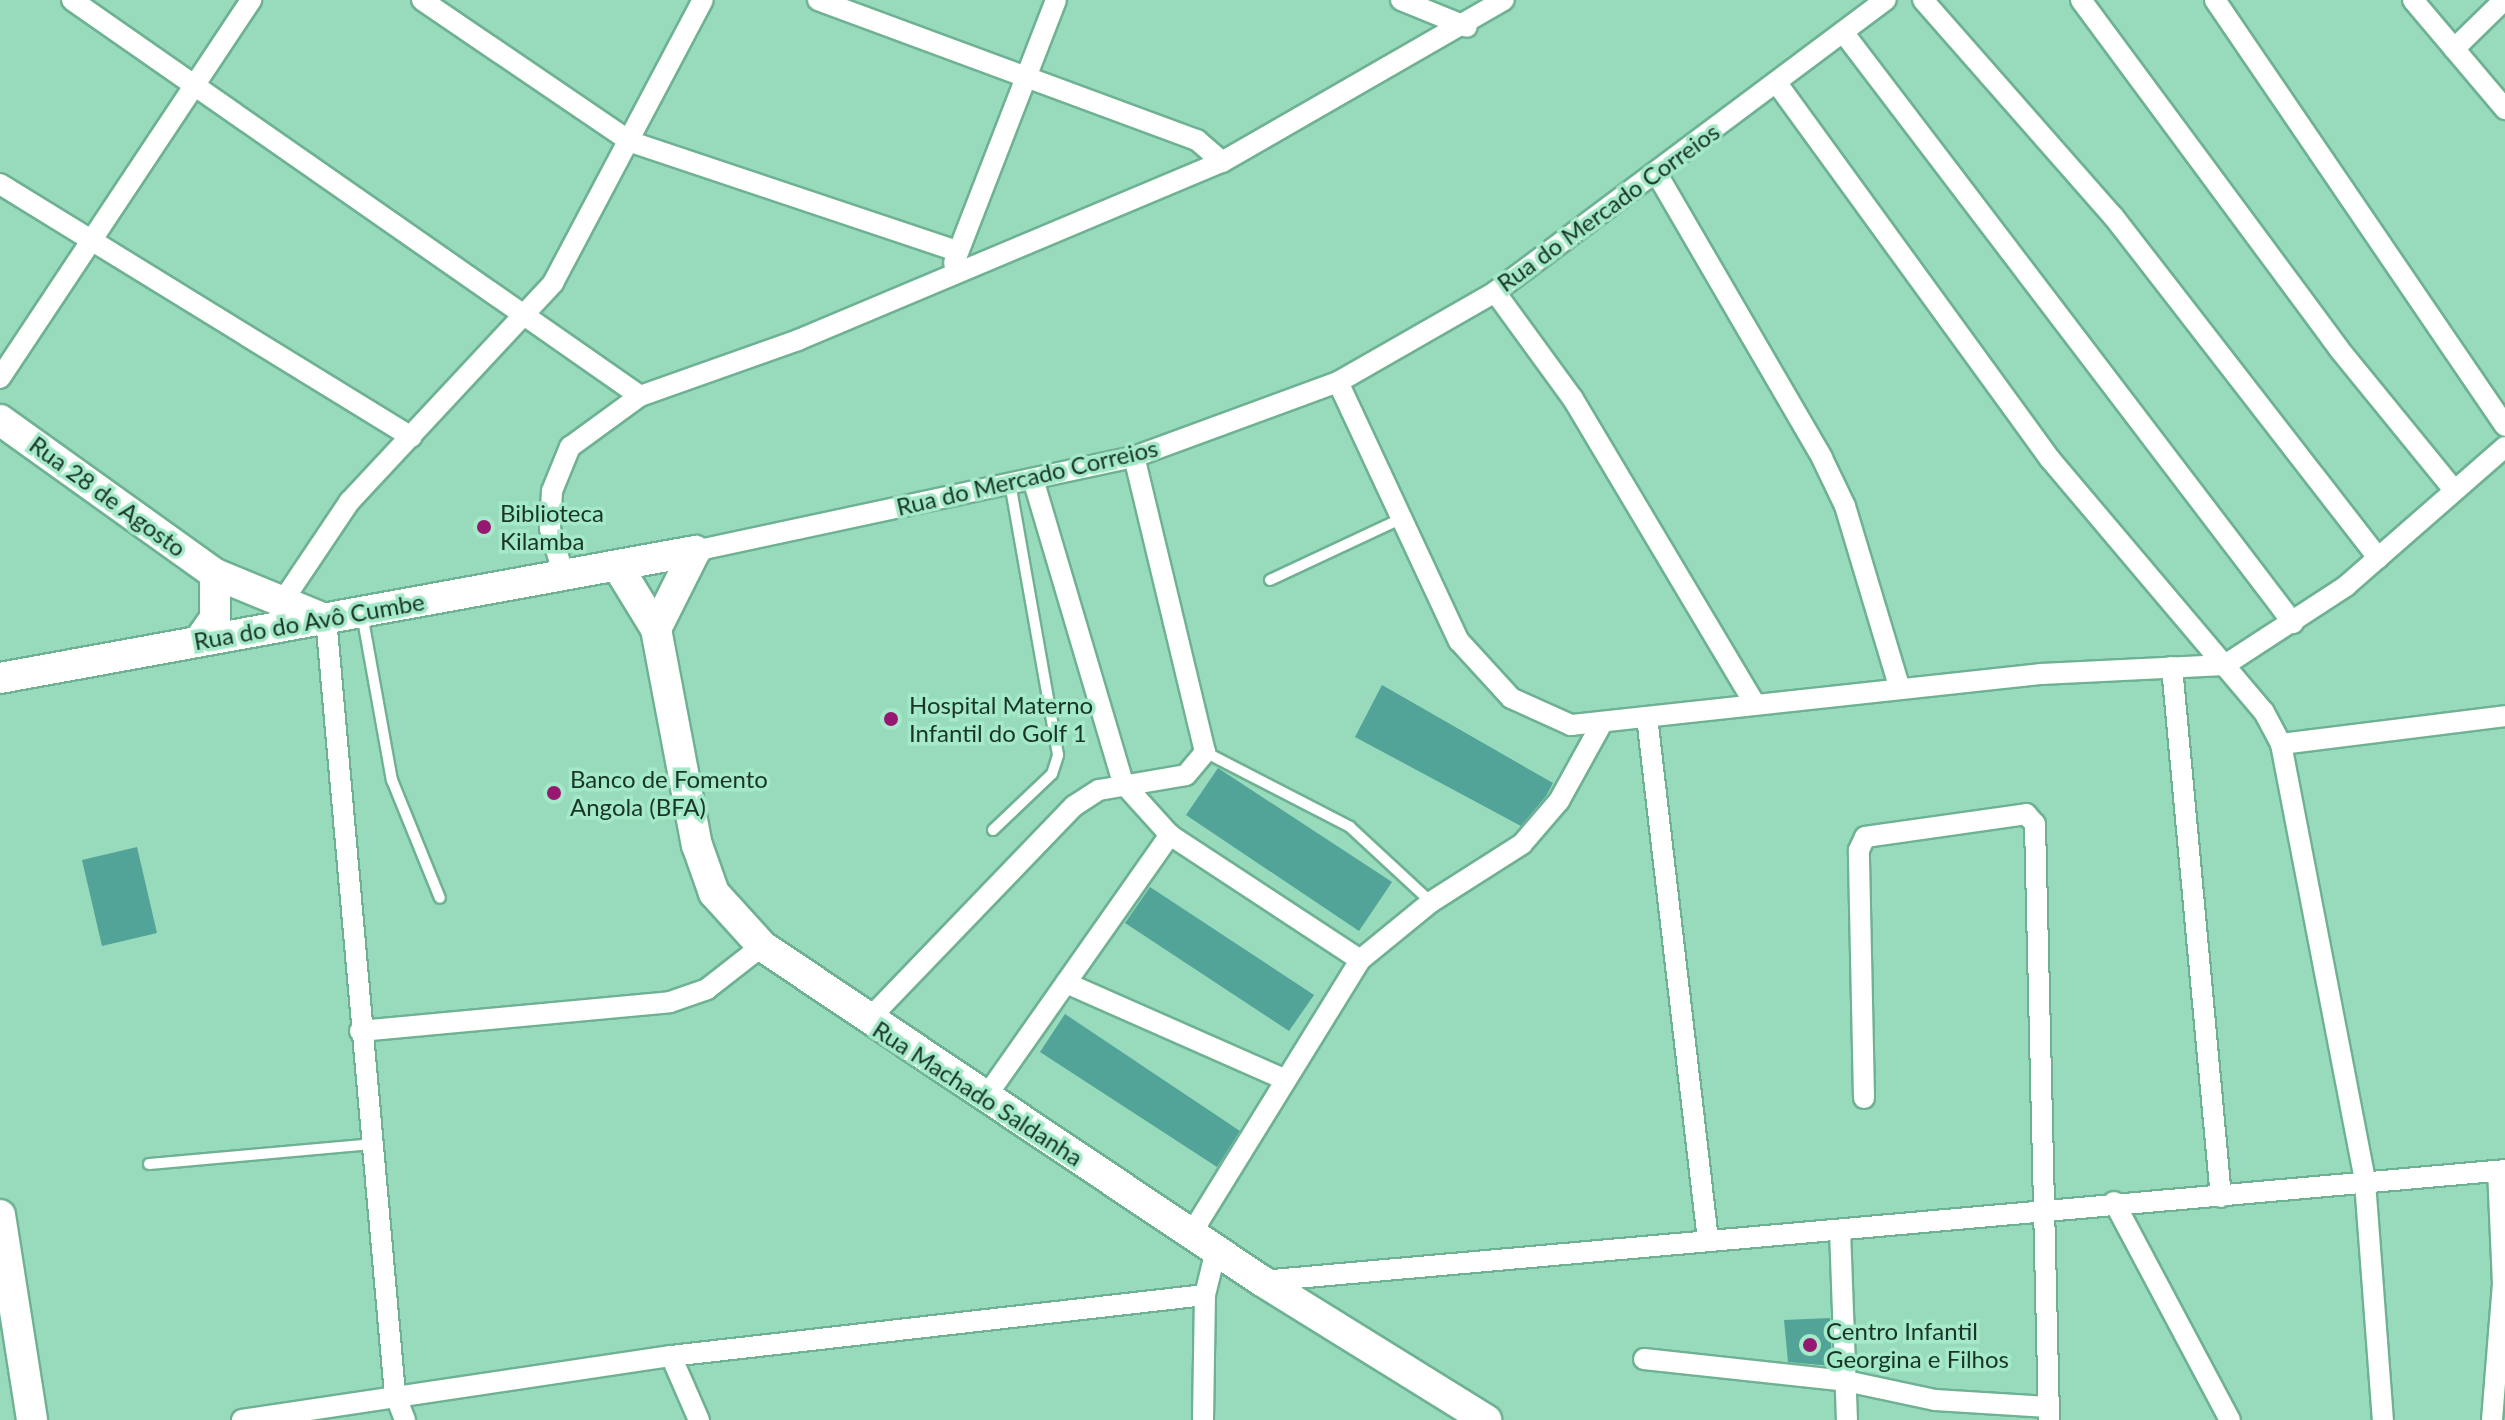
<!DOCTYPE html>
<html>
<head>
<meta charset="utf-8">
<style>
	body { margin:0 }
	#map { position:relative; width:2505px; height:1420px; overflow:hidden; background:#97dbbc; font-family:Lato,sans-serif }
	div>[style] { position:absolute }
	.building>* { inset:0; background:#52a398 }
	.roads { filter:drop-shadow(2px 0 #6fb193) drop-shadow(-2px 0 #6fb193) drop-shadow(0 2px #6fb193) drop-shadow(0 -2px #6fb193) }
	.lane>* { height:10px; margin:-5px; padding:0 5px; transform-origin:5px; border-radius:5px; background:#fff }
	.street>* { height:20px; margin:-10px; padding:0 10px; transform-origin:10px; border-radius:10px; background:#fff }
	.secondary>* { height:30px; margin:-15px; padding:0 15px; transform-origin:15px; border-radius:15px; background:#fff }
	.dots>* { width:22px; height:22px; translate:-50% -50%; box-sizing:border-box; border:4px solid #a4e9c8; border-radius:50% }
	span { translate:-50% -50%; white-space:nowrap; text-align:center; line-height:1.15; -webkit-text-stroke:7px #a4e9c8; paint-order:stroke }
	.street-label { font-size:24px; color:#193529 }
	.poi-label { font-size:24px; color:#193529 }
	.left { translate:0 -50%; text-align:left }
</style>
</head>
<body>
<div id="map">
	<div class="building">
		<i style="clip-path:polygon(1382px 685px,1553px 783px,1546px 796px,1521px 826px,1355px 737px)"></i>
		<i style="clip-path:polygon(1218px 768px,1392px 882px,1359px 931px,1186px 815px)"></i>
		<i style="clip-path:polygon(137px 847px,157px 933px,102px 946px,82px 860px)"></i>
		<i style="clip-path:polygon(1150px 887px,1314px 995px,1289px 1031px,1125px 923px)"></i>
		<i style="clip-path:polygon(1065px 1014px,1240px 1131px,1217px 1167px,1040px 1052px)"></i>
		<i style="clip-path:polygon(1830px 1318px,1832px 1366px,1788px 1362px,1784px 1320px)"></i>
	</div>
	<div class="roads">
		<div class="lane">
			<i style="left:1270px;top:580px;width:141px;rotate:-25.1deg"></i>
			<i style="left:362px;top:614px;width:169px;rotate:79.8deg"></i>
			<i style="left:392px;top:780px;width:127px;rotate:67.9deg"></i>
			<i style="left:1205px;top:752px;width:163px;rotate:27.3deg"></i>
			<i style="left:1350px;top:827px;width:110px;rotate:42.8deg"></i>
			<i style="left:993px;top:830px;width:81px;rotate:-43.5deg"></i>
			<i style="left:1052px;top:774px;width:20px;rotate:-72deg"></i>
			<i style="left:1058px;top:755px;width:275px;rotate:-100deg"></i>
			<i style="left:149px;top:1164px;width:224px;rotate:-5.1deg"></i>
		</div>
		<div class="street">
			<i style="left:72px;top:0;width:692px;rotate:34.88deg"></i>
			<i style="left:422px;top:0;width:253px;rotate:34.2deg"></i>
			<i style="left:631px;top:142px;width:343px;rotate:18.5deg"></i>
			<i style="left:818px;top:0;width:404px;rotate:20.3deg"></i>
			<i style="left:1197px;top:140px;width:33px;rotate:41deg"></i>
			<i style="left:1401px;top:0;width:71px;rotate:22.2deg"></i>
			<i style="left:1923px;top:0;width:288px;rotate:48.7deg"></i>
			<i style="left:2113px;top:216px;width:433px;rotate:52.2deg"></i>
			<i style="left:2081px;top:0;width:434px;rotate:53.5deg"></i>
			<i style="left:2339px;top:349px;width:182px;rotate:50.8deg"></i>
			<i style="left:2215px;top:0;width:515px;rotate:55.75deg"></i>
			<i style="left:2413px;top:0;width:143px;rotate:49.8deg"></i>
			<i style="left:1843px;top:32px;width:743px;rotate:52.71deg"></i>
			<i style="left:2454px;top:49px;width:70px;rotate:-44.4deg"></i>
			<i style="left:1776px;top:82px;width:466px;rotate:54deg"></i>
			<i style="left:2050px;top:459px;width:331px;rotate:49.8deg"></i>
			<i style="left:2264px;top:712px;width:36px;rotate:62deg"></i>
			<i style="left:2281px;top:744px;width:446px;rotate:79.1deg"></i>
			<i style="left:2365px;top:1182px;width:239px;rotate:85.7deg"></i>
			<i style="left:1657px;top:174px;width:328px;rotate:59.8deg"></i>
			<i style="left:1822px;top:458px;width:53px;rotate:64.4deg"></i>
			<i style="left:1845px;top:506px;width:191px;rotate:73.3deg"></i>
			<i style="left:0;top:184px;width:483px;rotate:31.6deg"></i>
			<i style="left:954px;top:263px;width:282px;rotate:-68.8deg"></i>
			<i style="left:1495px;top:292px;width:132px;rotate:53.9deg"></i>
			<i style="left:1573px;top:399px;width:354px;rotate:59.2deg"></i>
			<i style="left:0;top:378px;width:454px;rotate:-56.4deg"></i>
			<i style="left:1338px;top:382px;width:286px;rotate:65deg"></i>
			<i style="left:1459px;top:641px;width:77px;rotate:47.6deg"></i>
			<i style="left:1511px;top:698px;width:66px;rotate:24.2deg"></i>
			<i style="left:1571px;top:725px;width:473px;rotate:-6.2deg"></i>
			<i style="left:2041px;top:674px;width:184px;rotate:-2.8deg"></i>
			<i style="left:2225px;top:665px;width:145px;rotate:-33.1deg"></i>
			<i style="left:2346px;top:586px;width:211px;rotate:-41.2deg"></i>
			<i style="left:1033px;top:479px;width:317px;rotate:73.5deg"></i>
			<i style="left:1123px;top:783px;width:70px;rotate:47.9deg"></i>
			<i style="left:1170px;top:835px;width:227px;rotate:33.3deg"></i>
			<i style="left:695px;top:551px;width:449px;rotate:-12.1deg"></i>
			<i style="left:1134px;top:457px;width:217px;rotate:-20.2deg"></i>
			<i style="left:1338px;top:382px;width:181px;rotate:-29.8deg"></i>
			<i style="left:1495px;top:292px;width:488px;rotate:-36.8deg"></i>
			<i style="left:564px;top:576px;width:49px;rotate:-106.6deg"></i>
			<i style="left:550px;top:529px;width:38px;rotate:-87deg"></i>
			<i style="left:552px;top:491px;width:48px;rotate:-67.8deg"></i>
			<i style="left:570px;top:447px;width:87px;rotate:-36.1deg"></i>
			<i style="left:640px;top:396px;width:168px;rotate:-19.5deg"></i>
			<i style="left:798px;top:340px;width:460px;rotate:-22.8deg"></i>
			<i style="left:1222px;top:162px;width:325px;rotate:-29.9deg"></i>
			<i style="left:280px;top:605px;width:125px;rotate:-56.1deg"></i>
			<i style="left:350px;top:501px;width:298px;rotate:-47deg"></i>
			<i style="left:553px;top:283px;width:320px;rotate:-62.1deg"></i>
			<i style="left:326px;top:618px;width:779px;rotate:84.92deg"></i>
			<i style="left:395px;top:1394px;width:28px;rotate:69deg"></i>
			<i style="left:2172px;top:667px;width:532px;rotate:84.72deg"></i>
			<i style="left:1647px;top:717px;width:527px;rotate:83.35deg"></i>
			<i style="left:2281px;top:744px;width:226px;rotate:-7.1deg"></i>
			<i style="left:1066px;top:983px;width:240px;rotate:23.8deg"></i>
			<i style="left:867px;top:1021px;width:298px;rotate:-46.1deg"></i>
			<i style="left:1074px;top:806px;width:30px;rotate:-33deg"></i>
			<i style="left:1099px;top:790px;width:88px;rotate:-9.8deg"></i>
			<i style="left:1186px;top:775px;width:30px;rotate:-50deg"></i>
			<i style="left:1205px;top:752px;width:303px;rotate:-103.5deg"></i>
			<i style="left:360px;top:1031px;width:311px;rotate:-5.3deg"></i>
			<i style="left:670px;top:1002px;width:39px;rotate:-19deg"></i>
			<i style="left:707px;top:989px;width:70px;rotate:-38deg"></i>
			<i style="left:985px;top:1098px;width:322px;rotate:-54.9deg"></i>
			<i style="left:1864px;top:1098px;width:248px;rotate:-91.2deg"></i>
			<i style="left:1859px;top:850px;width:14px;rotate:-65deg"></i>
			<i style="left:1865px;top:837px;width:163px;rotate:-8.1deg"></i>
			<i style="left:2026px;top:814px;width:13px;rotate:48deg"></i>
			<i style="left:2035px;top:824px;width:596px;rotate:88.65deg"></i>
			<i style="left:2114px;top:1202px;width:247px;rotate:62deg"></i>
			<i style="left:1840px;top:1230px;width:190px;rotate:87.9deg"></i>
			<i style="left:1191px;top:1234px;width:322px;rotate:-58.3deg"></i>
			<i style="left:1360px;top:960px;width:92px;rotate:-39.2deg"></i>
			<i style="left:1431px;top:902px;width:108px;rotate:-32.5deg"></i>
			<i style="left:1522px;top:844px;width:57px;rotate:-49.3deg"></i>
			<i style="left:1559px;top:801px;width:87px;rotate:-61.1deg"></i>
			<i style="left:1262px;top:1281px;width:1248px;rotate:-5.1deg"></i>
			<i style="left:671px;top:1356px;width:70px;rotate:66.4deg"></i>
			<i style="left:1644px;top:1359px;width:203px;rotate:6.2deg"></i>
			<i style="left:1846px;top:1381px;width:91px;rotate:12.1deg"></i>
			<i style="left:1935px;top:1400px;width:113px;rotate:3.5deg"></i>
			<i style="left:242px;top:1420px;width:434px;rotate:-8.5deg"></i>
			<i style="left:671px;top:1356px;width:537px;rotate:-6.52deg"></i>
			<i style="left:1203px;top:1420px;width:125px;rotate:-89.1deg"></i>
			<i style="left:1205px;top:1295px;width:46px;rotate:-76.3deg"></i>
			<i style="left:2492px;top:1420px;width:136px;rotate:-85.4deg"></i>
			<i style="left:2503px;top:1284px;width:113px;rotate:-92.5deg"></i>
		</div>
		<div class="secondary">
			<i style="left:0;top:420px;width:264px;rotate:35.6deg"></i>
			<i style="left:215px;top:574px;width:113px;rotate:22.3deg"></i>
			<i style="left:618px;top:567px;width:73px;rotate:58.5deg"></i>
			<i style="left:656px;top:629px;width:220px;rotate:79.3deg"></i>
			<i style="left:697px;top:845px;width:51px;rotate:70.5deg"></i>
			<i style="left:714px;top:893px;width:72px;rotate:47.8deg"></i>
			<i style="left:762px;top:946px;width:602px;rotate:33.82deg"></i>
			<i style="left:1262px;top:1281px;width:264px;rotate:31.8deg"></i>
			<i style="left:656px;top:629px;width:87px;rotate:-63.4deg"></i>
			<i style="left:199px;top:641px;width:28px;rotate:-55deg"></i>
			<i style="left:215px;top:618px;width:44px;rotate:-90deg"></i>
			<i style="left:0;top:678px;width:707px;rotate:-10.36deg"></i>
			<i style="left:0;top:1215px;width:207px;rotate:81.1deg"></i>
		</div>
	</div>
	<div class="dots">
		<i style="left:484px;top:527px;background:#961870"></i>
		<i style="left:891px;top:719px;background:#961870"></i>
		<i style="left:554px;top:793px;background:#961870"></i>
		<i style="left:1810px;top:1345px;background:#961870"></i>
	</div>
	<div class="street-label">
		<span style="left:1608px;top:207px;rotate:-36deg">Rua do Mercado Correios</span>
		<span style="left:1027px;top:477px;rotate:-13deg">Rua do Mercado Correios</span>
		<span style="left:108px;top:496px;rotate:36deg">Rua 28 de Agosto</span>
		<span style="left:309px;top:621px;rotate:-10deg">Rua do do Avô Cumbe</span>
		<span style="left:978px;top:1093px;rotate:33deg">Rua Machado Saldanha</span>
	</div>
	<div class="poi-label">
		<span class="left" style="left:500px;top:527px">Biblioteca<br>Kilamba</span>
		<span class="left" style="left:909px;top:719px">Hospital Materno<br>Infantil do Golf 1</span>
		<span class="left" style="left:570px;top:793px">Banco de Fomento<br>Angola (BFA)</span>
		<span class="left" style="left:1826px;top:1345px">Centro Infantil<br>Georgina e Filhos</span>
	</div>
</div>
</body>
</html>
